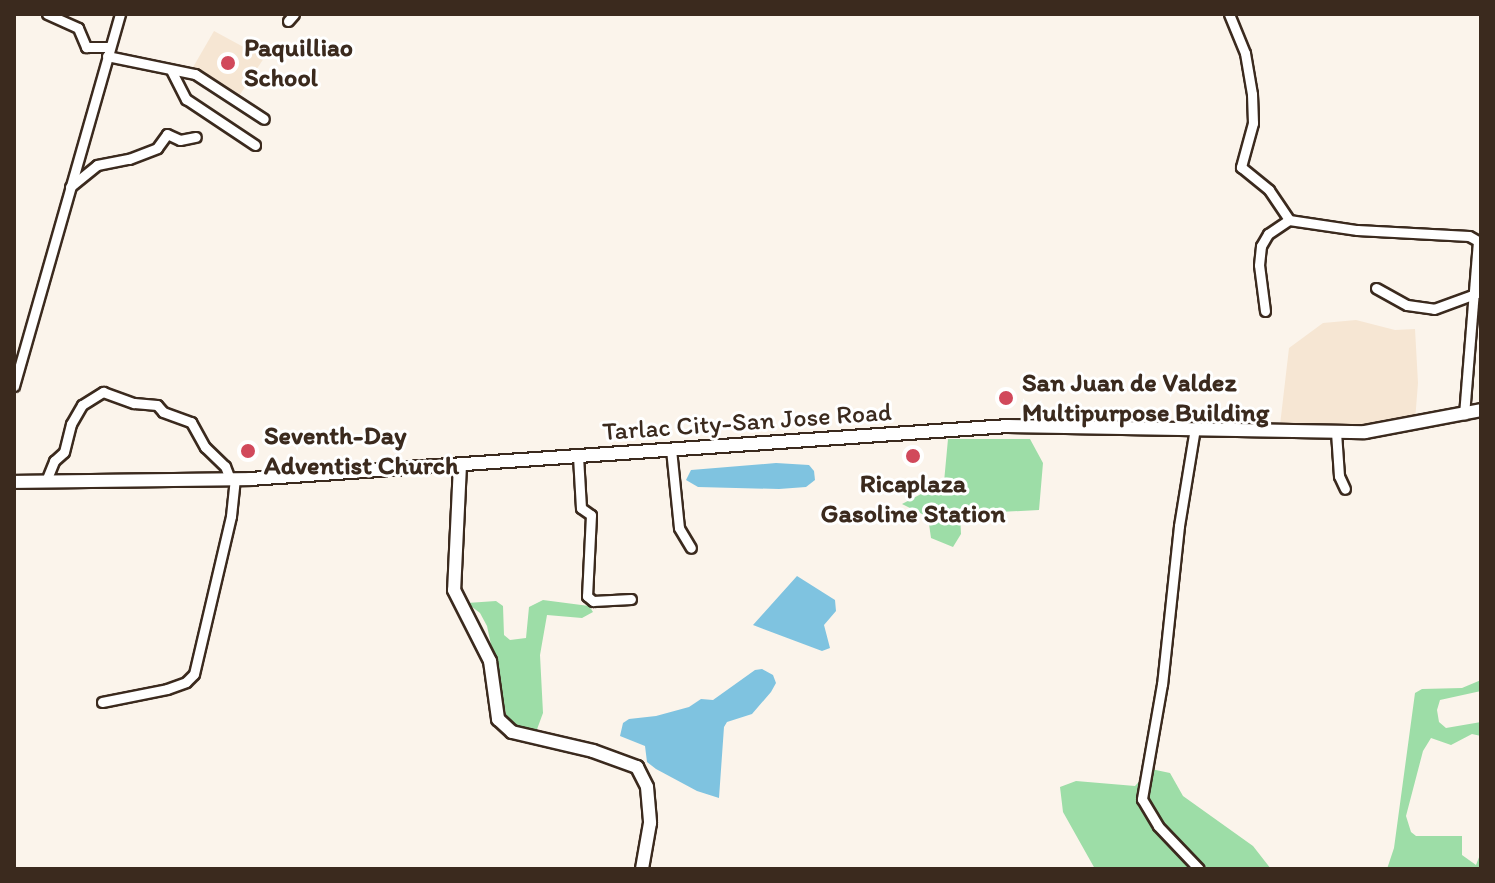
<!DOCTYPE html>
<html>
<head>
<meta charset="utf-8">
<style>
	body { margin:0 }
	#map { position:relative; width:1495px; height:883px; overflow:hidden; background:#fbf4eb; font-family:Itim,sans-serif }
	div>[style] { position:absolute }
	.built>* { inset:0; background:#f6e6d3 }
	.green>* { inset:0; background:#9ddda7 }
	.water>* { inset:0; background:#7fc3e0 }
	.roads { filter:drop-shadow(2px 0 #3b2a1e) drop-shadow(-2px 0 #3b2a1e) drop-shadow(0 2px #3b2a1e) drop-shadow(0 -2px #3b2a1e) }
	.street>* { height:9px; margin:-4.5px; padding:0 4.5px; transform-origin:4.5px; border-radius:4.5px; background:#fff }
	.secondary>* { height:12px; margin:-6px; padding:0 6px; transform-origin:6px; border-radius:6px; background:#fff }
	.dots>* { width:22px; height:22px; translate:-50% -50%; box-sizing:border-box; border:4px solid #fff; border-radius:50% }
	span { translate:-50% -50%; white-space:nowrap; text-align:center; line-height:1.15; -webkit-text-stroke:6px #fff; paint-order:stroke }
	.poi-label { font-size:26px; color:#3b2a1e; font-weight:700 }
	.left { translate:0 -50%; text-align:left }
	.street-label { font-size:26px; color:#3b2a1e }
	.frame { position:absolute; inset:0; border:16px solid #3b2a1e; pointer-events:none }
</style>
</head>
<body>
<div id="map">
	<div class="built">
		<i style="clip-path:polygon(214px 31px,264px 58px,239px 96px,192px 69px)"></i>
		<i style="clip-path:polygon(1356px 320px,1395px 330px,1415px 329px,1418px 383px,1415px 421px,1377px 426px,1280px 425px,1289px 348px,1323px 323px)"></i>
	</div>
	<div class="green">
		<i style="clip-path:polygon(948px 439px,1030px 439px,1043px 463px,1039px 510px,960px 514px,961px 534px,953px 547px,931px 538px,928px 517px,902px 504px,944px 482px)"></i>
		<i style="clip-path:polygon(543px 600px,589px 606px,593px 612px,582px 618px,547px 615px,540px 655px,543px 713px,536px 732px,515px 727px,507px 719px,487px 626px,480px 613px,467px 603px,496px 601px,503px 606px,504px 635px,510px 640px,526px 638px,529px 607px)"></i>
		<i style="clip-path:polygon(1481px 680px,1481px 691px,1440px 700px,1437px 710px,1439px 722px,1446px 728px,1481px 722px,1481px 736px,1472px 734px,1451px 745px,1431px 738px,1423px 751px,1406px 816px,1411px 832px,1416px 836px,1462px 836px,1462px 855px,1476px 865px,1481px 852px,1481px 869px,1387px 869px,1394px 848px,1415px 693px,1422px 689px,1462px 688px)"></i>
		<i style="clip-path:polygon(1151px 769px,1170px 773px,1183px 796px,1253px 846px,1271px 869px,1095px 869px,1063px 812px,1060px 787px,1076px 781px,1135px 786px)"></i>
	</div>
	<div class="water">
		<i style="clip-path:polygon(776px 463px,809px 465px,814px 471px,815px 480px,806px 487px,779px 489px,698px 487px,686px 480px,691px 470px)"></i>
		<i style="clip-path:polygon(797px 576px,835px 600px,836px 611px,824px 625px,830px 648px,822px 651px,753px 625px)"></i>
		<i style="clip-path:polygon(762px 669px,773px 675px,776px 683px,771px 692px,752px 714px,727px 722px,724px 727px,719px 798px,697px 791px,656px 769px,647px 762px,645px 746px,620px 736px,623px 723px,629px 719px,656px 716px,689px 707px,701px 699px,713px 700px,755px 670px)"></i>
	</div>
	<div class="roads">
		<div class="street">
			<i style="left:47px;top:14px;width:34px;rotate:24deg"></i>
			<i style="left:78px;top:28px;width:21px;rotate:67deg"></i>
			<i style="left:86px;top:47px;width:24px"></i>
			<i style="left:1229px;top:14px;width:42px;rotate:67.7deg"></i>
			<i style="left:1245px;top:53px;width:42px;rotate:80.3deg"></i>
			<i style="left:1252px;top:94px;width:29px;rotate:88deg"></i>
			<i style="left:1253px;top:123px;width:46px;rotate:105.3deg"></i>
			<i style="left:1241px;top:167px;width:36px;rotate:39deg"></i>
			<i style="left:1269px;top:190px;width:36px;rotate:56deg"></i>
			<i style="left:1289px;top:220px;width:69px;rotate:8.4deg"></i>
			<i style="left:1357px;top:230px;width:112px;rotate:3.1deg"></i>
			<i style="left:1469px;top:236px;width:10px;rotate:29deg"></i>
			<i style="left:1478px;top:241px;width:174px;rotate:94.6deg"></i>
			<i style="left:288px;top:21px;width:9px;rotate:-49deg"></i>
			<i style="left:107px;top:56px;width:90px;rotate:11.6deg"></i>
			<i style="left:195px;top:74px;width:82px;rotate:33.1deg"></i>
			<i style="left:171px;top:70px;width:33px;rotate:63deg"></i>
			<i style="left:186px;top:99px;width:83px;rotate:33.7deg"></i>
			<i style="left:70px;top:187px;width:35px;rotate:-39deg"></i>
			<i style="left:97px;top:165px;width:33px;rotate:-11deg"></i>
			<i style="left:129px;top:159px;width:30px;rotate:-21deg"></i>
			<i style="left:157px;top:148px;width:17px;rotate:-54deg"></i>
			<i style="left:167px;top:134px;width:14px;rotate:25deg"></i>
			<i style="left:180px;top:140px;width:16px;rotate:-11deg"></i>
			<i style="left:1376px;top:288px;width:35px;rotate:29deg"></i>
			<i style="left:1407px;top:305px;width:27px;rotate:8deg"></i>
			<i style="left:1434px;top:309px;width:44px;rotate:-20.1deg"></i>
			<i style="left:1265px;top:311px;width:46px;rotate:-97.4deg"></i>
			<i style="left:1259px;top:265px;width:19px;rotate:-84deg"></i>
			<i style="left:1261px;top:246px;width:14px;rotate:-60deg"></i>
			<i style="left:1268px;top:234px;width:25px;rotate:-34deg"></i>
			<i style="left:14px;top:386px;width:387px;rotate:-74.1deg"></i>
			<i style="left:1195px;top:428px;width:99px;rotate:99.3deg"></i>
			<i style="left:1179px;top:526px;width:159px;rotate:96.1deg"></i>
			<i style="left:1162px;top:684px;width:117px;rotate:99.9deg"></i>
			<i style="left:1142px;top:799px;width:31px;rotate:59deg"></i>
			<i style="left:1158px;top:826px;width:59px;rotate:46.4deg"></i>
			<i style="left:1336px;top:432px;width:44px;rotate:86.1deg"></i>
			<i style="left:1339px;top:476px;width:14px;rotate:65deg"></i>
			<i style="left:671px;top:449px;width:79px;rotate:84.2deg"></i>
			<i style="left:679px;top:528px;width:23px;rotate:59deg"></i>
			<i style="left:578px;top:456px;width:52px;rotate:86.7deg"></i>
			<i style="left:581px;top:508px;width:12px;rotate:35deg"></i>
			<i style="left:591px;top:515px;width:81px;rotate:92.8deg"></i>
			<i style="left:587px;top:596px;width:8px;rotate:40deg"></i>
			<i style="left:593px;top:601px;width:38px;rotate:-3deg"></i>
			<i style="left:46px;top:481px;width:22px;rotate:-68deg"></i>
			<i style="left:54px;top:461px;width:13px;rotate:-42deg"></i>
			<i style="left:64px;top:452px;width:29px;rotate:-76deg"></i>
			<i style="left:71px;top:424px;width:22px;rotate:-60deg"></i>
			<i style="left:82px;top:405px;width:25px;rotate:-32deg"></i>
			<i style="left:103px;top:392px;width:33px;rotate:20deg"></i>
			<i style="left:134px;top:403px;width:23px;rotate:5deg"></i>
			<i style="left:157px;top:405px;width:9px;rotate:49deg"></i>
			<i style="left:163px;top:412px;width:30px;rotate:20deg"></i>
			<i style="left:191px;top:422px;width:29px;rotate:61deg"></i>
			<i style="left:205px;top:447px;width:28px;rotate:44deg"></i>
			<i style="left:225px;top:466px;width:14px;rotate:69deg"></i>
			<i style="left:102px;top:702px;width:66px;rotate:-11.3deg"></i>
			<i style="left:167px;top:689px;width:20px;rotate:-20deg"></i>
			<i style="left:186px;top:682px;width:11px;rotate:-45deg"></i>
			<i style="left:194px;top:674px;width:162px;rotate:-76.8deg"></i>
			<i style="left:231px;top:516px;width:37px;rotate:-84deg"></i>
		</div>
		<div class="secondary">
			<i style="left:460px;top:465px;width:125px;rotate:92.7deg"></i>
			<i style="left:454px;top:590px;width:80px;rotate:63.1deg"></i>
			<i style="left:490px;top:661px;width:59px;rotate:82.1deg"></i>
			<i style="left:498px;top:719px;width:19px;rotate:43deg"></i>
			<i style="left:512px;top:732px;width:83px;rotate:13.2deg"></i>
			<i style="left:593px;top:751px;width:47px;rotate:20deg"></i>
			<i style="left:637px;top:767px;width:22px;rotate:63deg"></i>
			<i style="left:647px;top:787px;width:36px;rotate:85deg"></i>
			<i style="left:650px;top:823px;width:47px;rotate:99.9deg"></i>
			<i style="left:14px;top:482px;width:236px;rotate:-0.7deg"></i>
			<i style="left:250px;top:479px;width:760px;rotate:-4deg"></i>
			<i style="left:1008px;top:426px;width:357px;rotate:1deg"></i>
			<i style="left:1365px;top:432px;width:118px;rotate:-10.7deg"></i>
		</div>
	</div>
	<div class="dots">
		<i style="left:228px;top:63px;background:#d1495b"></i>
		<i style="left:1006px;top:398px;background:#d1495b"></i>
		<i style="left:248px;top:451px;background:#d1495b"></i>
		<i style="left:913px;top:456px;background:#d1495b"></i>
	</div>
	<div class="poi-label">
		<span class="left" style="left:244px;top:63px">Paquilliao<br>School</span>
		<span class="left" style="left:1022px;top:398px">San Juan de Valdez<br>Multipurpose Building</span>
		<span class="left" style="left:264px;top:451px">Seventh-Day<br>Adventist Church</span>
		<span style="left:913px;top:499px">Ricaplaza<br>Gasoline Station</span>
	</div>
	<div class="street-label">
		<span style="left:747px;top:422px;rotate:-4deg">Tarlac City-San Jose Road</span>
	</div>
	<div class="frame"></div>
</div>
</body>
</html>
